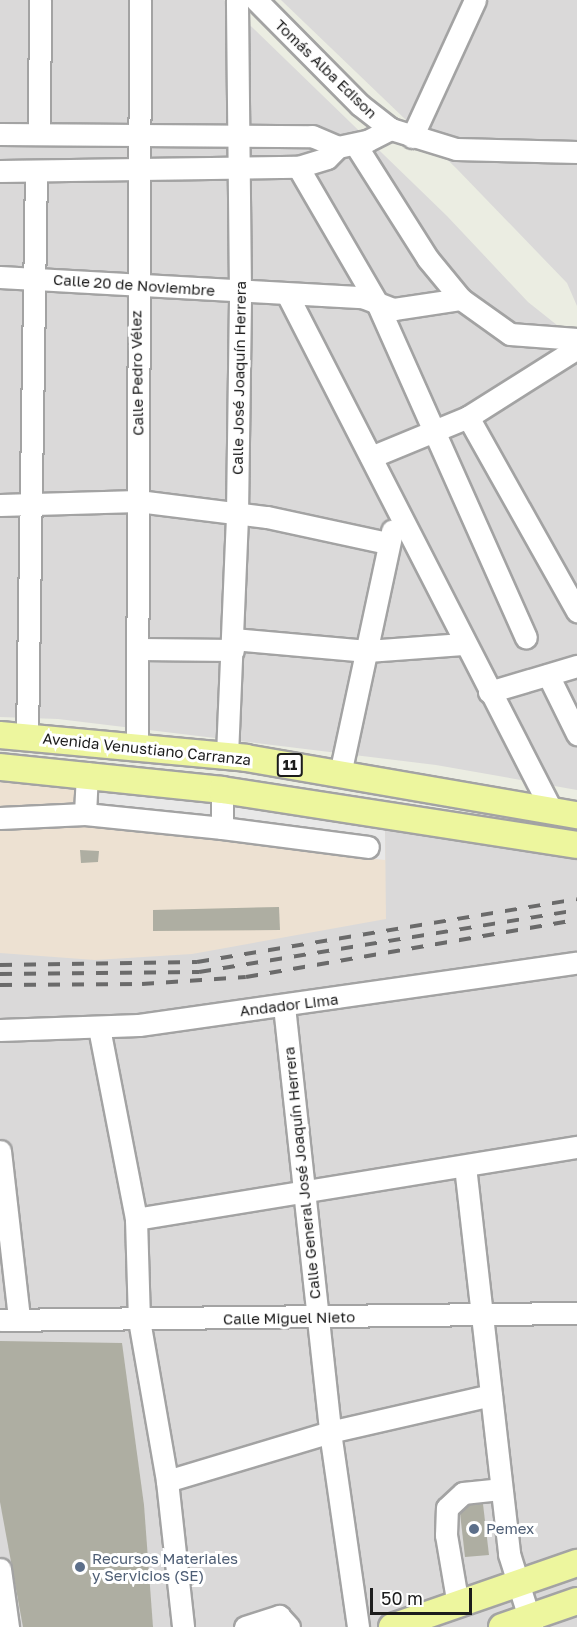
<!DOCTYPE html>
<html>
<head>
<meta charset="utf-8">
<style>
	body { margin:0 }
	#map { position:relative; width:577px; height:1627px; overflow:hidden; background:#ebede2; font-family:"Golos Text",sans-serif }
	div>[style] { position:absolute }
	.residential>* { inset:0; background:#dad9d9 }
	.commercial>* { inset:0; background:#ede1d2 }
	.parking>* { inset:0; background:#e8e8e8 }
	.building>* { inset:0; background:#aeaea2 }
	.roads { filter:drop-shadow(2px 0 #a3a3a3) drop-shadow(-2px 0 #a3a3a3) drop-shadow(0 2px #a3a3a3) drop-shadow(0 -2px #a3a3a3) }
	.minor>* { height:21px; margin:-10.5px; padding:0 10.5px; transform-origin:10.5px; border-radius:10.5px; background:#fff }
	.major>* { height:26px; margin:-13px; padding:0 13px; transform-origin:13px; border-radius:13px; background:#edf69e }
	.rail>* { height:4px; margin-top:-2px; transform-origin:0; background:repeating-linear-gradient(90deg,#6a6a6a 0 12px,transparent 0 24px) }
	.dots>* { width:16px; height:16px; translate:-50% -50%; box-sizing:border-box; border:3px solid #fff; border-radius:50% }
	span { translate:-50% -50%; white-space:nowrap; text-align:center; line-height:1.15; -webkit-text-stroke:6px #fff; paint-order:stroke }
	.shield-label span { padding:2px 4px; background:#fff; border:2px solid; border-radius:4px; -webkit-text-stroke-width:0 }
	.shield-label { font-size:14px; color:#1c1c1c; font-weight:700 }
	.street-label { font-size:15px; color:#1c1c1c }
	.service-label { font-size:15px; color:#4e5e75 }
	.left { translate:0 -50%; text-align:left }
	.scale { position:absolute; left:370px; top:1588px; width:102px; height:27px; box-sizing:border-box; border:3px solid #1c1c1c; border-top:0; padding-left:8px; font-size:18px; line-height:21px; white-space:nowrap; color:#1c1c1c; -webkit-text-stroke:4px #fff; paint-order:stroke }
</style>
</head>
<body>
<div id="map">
	<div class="residential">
		<i style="clip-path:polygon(0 0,224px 0,447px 216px,528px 302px,577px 341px,577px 790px,436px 765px,58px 719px,0 717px)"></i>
		<i style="clip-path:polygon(281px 0,577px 0,577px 306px,567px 283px,456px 168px)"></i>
		<i style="clip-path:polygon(0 778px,333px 816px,577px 859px,577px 1627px,0 1627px)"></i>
	</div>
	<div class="commercial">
		<i style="clip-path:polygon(0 778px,35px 780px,385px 826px,386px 919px,192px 954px,95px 960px,0 953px)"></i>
	</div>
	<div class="parking">
		<i style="clip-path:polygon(74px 784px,385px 826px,385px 860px,74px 822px)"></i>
	</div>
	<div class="building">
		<i style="clip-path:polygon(80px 850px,99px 851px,98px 862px,81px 863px)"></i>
		<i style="clip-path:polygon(279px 907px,280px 930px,153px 931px,153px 910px)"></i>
		<i style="clip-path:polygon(0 1341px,122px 1343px,144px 1505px,153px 1627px,23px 1627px,0 1502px)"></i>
		<i style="clip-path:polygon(483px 1504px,489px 1555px,465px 1557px,460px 1513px,469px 1505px)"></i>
	</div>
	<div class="roads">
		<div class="minor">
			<i style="left:256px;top:0;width:148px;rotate:45.3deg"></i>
			<i style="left:360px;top:105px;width:39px;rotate:38deg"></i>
			<i style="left:391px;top:129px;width:68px;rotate:17.1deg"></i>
			<i style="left:456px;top:149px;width:121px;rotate:1.4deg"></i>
			<i style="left:0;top:134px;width:312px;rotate:0.4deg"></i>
			<i style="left:312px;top:136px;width:28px;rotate:23deg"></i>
			<i style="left:39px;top:134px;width:134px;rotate:-89.6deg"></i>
			<i style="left:412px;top:137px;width:151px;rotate:-65.3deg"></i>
			<i style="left:355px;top:144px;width:136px;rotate:57.6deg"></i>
			<i style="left:428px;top:259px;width:52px;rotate:50.5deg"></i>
			<i style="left:461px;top:299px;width:60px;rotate:35.5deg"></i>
			<i style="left:510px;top:334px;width:67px;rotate:4.3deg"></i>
			<i style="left:298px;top:167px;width:157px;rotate:59.8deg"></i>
			<i style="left:377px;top:303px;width:366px;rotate:66deg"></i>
			<i style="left:0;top:171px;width:298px;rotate:-0.8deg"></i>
			<i style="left:298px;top:167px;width:30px;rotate:-17deg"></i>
			<i style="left:327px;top:158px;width:16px;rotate:-45deg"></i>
			<i style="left:338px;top:147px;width:30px;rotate:-12deg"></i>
			<i style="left:367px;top:141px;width:27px;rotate:-27deg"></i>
			<i style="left:0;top:277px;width:363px;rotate:3.2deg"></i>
			<i style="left:362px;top:297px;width:34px;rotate:21deg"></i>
			<i style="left:394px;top:309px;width:68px;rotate:-8.5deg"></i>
			<i style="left:288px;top:296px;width:579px;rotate:62.86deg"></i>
			<i style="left:468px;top:417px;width:223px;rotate:60.7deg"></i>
			<i style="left:371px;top:457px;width:105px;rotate:-22.4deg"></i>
			<i style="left:468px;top:417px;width:129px;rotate:-32.3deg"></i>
			<i style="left:0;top:505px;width:138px;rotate:-1.7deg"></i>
			<i style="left:138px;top:501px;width:130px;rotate:7.1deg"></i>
			<i style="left:267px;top:517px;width:123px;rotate:12.2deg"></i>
			<i style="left:233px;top:639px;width:135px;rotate:5.1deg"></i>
			<i style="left:367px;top:651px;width:96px;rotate:-4.2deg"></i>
			<i style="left:139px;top:649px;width:94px;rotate:0.6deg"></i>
			<i style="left:548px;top:675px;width:66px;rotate:63.8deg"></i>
			<i style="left:489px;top:692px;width:92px;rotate:-16.5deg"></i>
			<i style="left:27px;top:737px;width:566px;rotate:-89.09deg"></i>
			<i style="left:137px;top:746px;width:746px;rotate:-89.77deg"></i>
			<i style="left:227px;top:755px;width:241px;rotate:-87.6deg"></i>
			<i style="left:237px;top:514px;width:222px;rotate:-89.2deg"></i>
			<i style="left:240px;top:292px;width:292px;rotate:-90.6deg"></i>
			<i style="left:87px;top:773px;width:41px;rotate:92.8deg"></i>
			<i style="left:85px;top:814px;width:138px;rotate:5.8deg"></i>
			<i style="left:222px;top:828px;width:38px;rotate:-90deg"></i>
			<i style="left:340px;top:774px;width:249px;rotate:-77.9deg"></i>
			<i style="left:0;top:818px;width:85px;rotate:-2.7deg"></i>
			<i style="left:222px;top:828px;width:147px;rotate:7.4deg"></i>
			<i style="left:284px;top:1006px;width:428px;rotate:83.8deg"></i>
			<i style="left:330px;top:1432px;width:197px;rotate:81.8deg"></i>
			<i style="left:99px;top:1028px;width:195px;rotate:79deg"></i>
			<i style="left:136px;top:1219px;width:101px;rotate:88.3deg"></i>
			<i style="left:139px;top:1320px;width:163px;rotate:80.1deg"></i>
			<i style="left:167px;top:1481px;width:147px;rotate:83.7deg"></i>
			<i style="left:0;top:1030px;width:139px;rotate:-2.1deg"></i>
			<i style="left:139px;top:1025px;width:442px;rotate:-8.1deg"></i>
			<i style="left:0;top:1151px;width:169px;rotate:83.5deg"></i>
			<i style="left:465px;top:1166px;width:390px;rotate:83.5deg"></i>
			<i style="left:509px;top:1554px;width:77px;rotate:72.5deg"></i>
			<i style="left:136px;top:1219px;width:447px;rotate:-9.3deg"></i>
			<i style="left:0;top:1320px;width:577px;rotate:-0.7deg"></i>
			<i style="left:167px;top:1481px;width:170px;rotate:-16.7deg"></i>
			<i style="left:330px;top:1432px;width:165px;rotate:-12.9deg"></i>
			<i style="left:0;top:1569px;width:59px;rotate:82.1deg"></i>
			<i style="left:458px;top:1605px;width:71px;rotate:-99.7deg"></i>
			<i style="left:446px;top:1535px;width:27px;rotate:-88deg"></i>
			<i style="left:447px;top:1508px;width:22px;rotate:-43deg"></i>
			<i style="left:463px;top:1493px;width:37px;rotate:-6deg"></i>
			<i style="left:245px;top:1627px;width:36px;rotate:-18deg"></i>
			<i style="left:279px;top:1616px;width:15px;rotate:48deg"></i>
		</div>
		<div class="major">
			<i style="left:0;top:735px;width:247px;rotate:5.3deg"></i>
			<i style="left:246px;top:758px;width:336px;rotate:9.8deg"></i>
			<i style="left:0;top:767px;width:223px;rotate:5.9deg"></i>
			<i style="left:222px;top:790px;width:359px;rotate:8.8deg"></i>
			<i style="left:392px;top:1627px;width:196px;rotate:-19.1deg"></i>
			<i style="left:502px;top:1627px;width:79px;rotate:-19.1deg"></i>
		</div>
	</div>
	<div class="rail">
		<i style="left:0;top:965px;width:197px;rotate:-0.9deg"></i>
		<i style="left:197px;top:962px;width:385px;rotate:-9.4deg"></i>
		<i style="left:0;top:974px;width:199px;rotate:-0.6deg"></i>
		<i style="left:199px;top:972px;width:383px;rotate:-9.3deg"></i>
		<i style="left:0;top:985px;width:142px;rotate:-0.4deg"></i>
		<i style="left:142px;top:984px;width:104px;rotate:-3.9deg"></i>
		<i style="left:246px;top:977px;width:336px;rotate:-9.8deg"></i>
	</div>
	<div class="dots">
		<i style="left:474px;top:1529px;background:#5c6f8a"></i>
		<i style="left:80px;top:1567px;background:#5c6f8a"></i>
	</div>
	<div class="shield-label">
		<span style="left:290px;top:765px">11</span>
	</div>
	<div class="street-label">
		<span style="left:326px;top:69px;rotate:44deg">Tomás Alba Edison</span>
		<span style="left:134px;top:285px;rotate:4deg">Calle 20 de Noviembre</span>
		<span style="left:137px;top:373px;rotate:-91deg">Calle Pedro Vélez</span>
		<span style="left:239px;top:378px;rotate:-89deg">Calle José Joaquín Herrera</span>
		<span style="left:147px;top:749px;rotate:6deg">Avenida Venustiano Carranza</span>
		<span style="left:289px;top:1005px;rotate:-7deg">Andador Lima</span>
		<span style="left:302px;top:1173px;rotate:-96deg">Calle General José Joaquín Herrera</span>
		<span style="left:289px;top:1318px;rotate:-1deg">Calle Miguel Nieto</span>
	</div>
	<div class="service-label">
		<span class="left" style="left:486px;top:1529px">Pemex</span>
		<span class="left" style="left:92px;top:1567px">Recursos Materiales<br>y Servicios (SE)</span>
	</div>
	<div class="scale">50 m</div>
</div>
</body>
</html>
